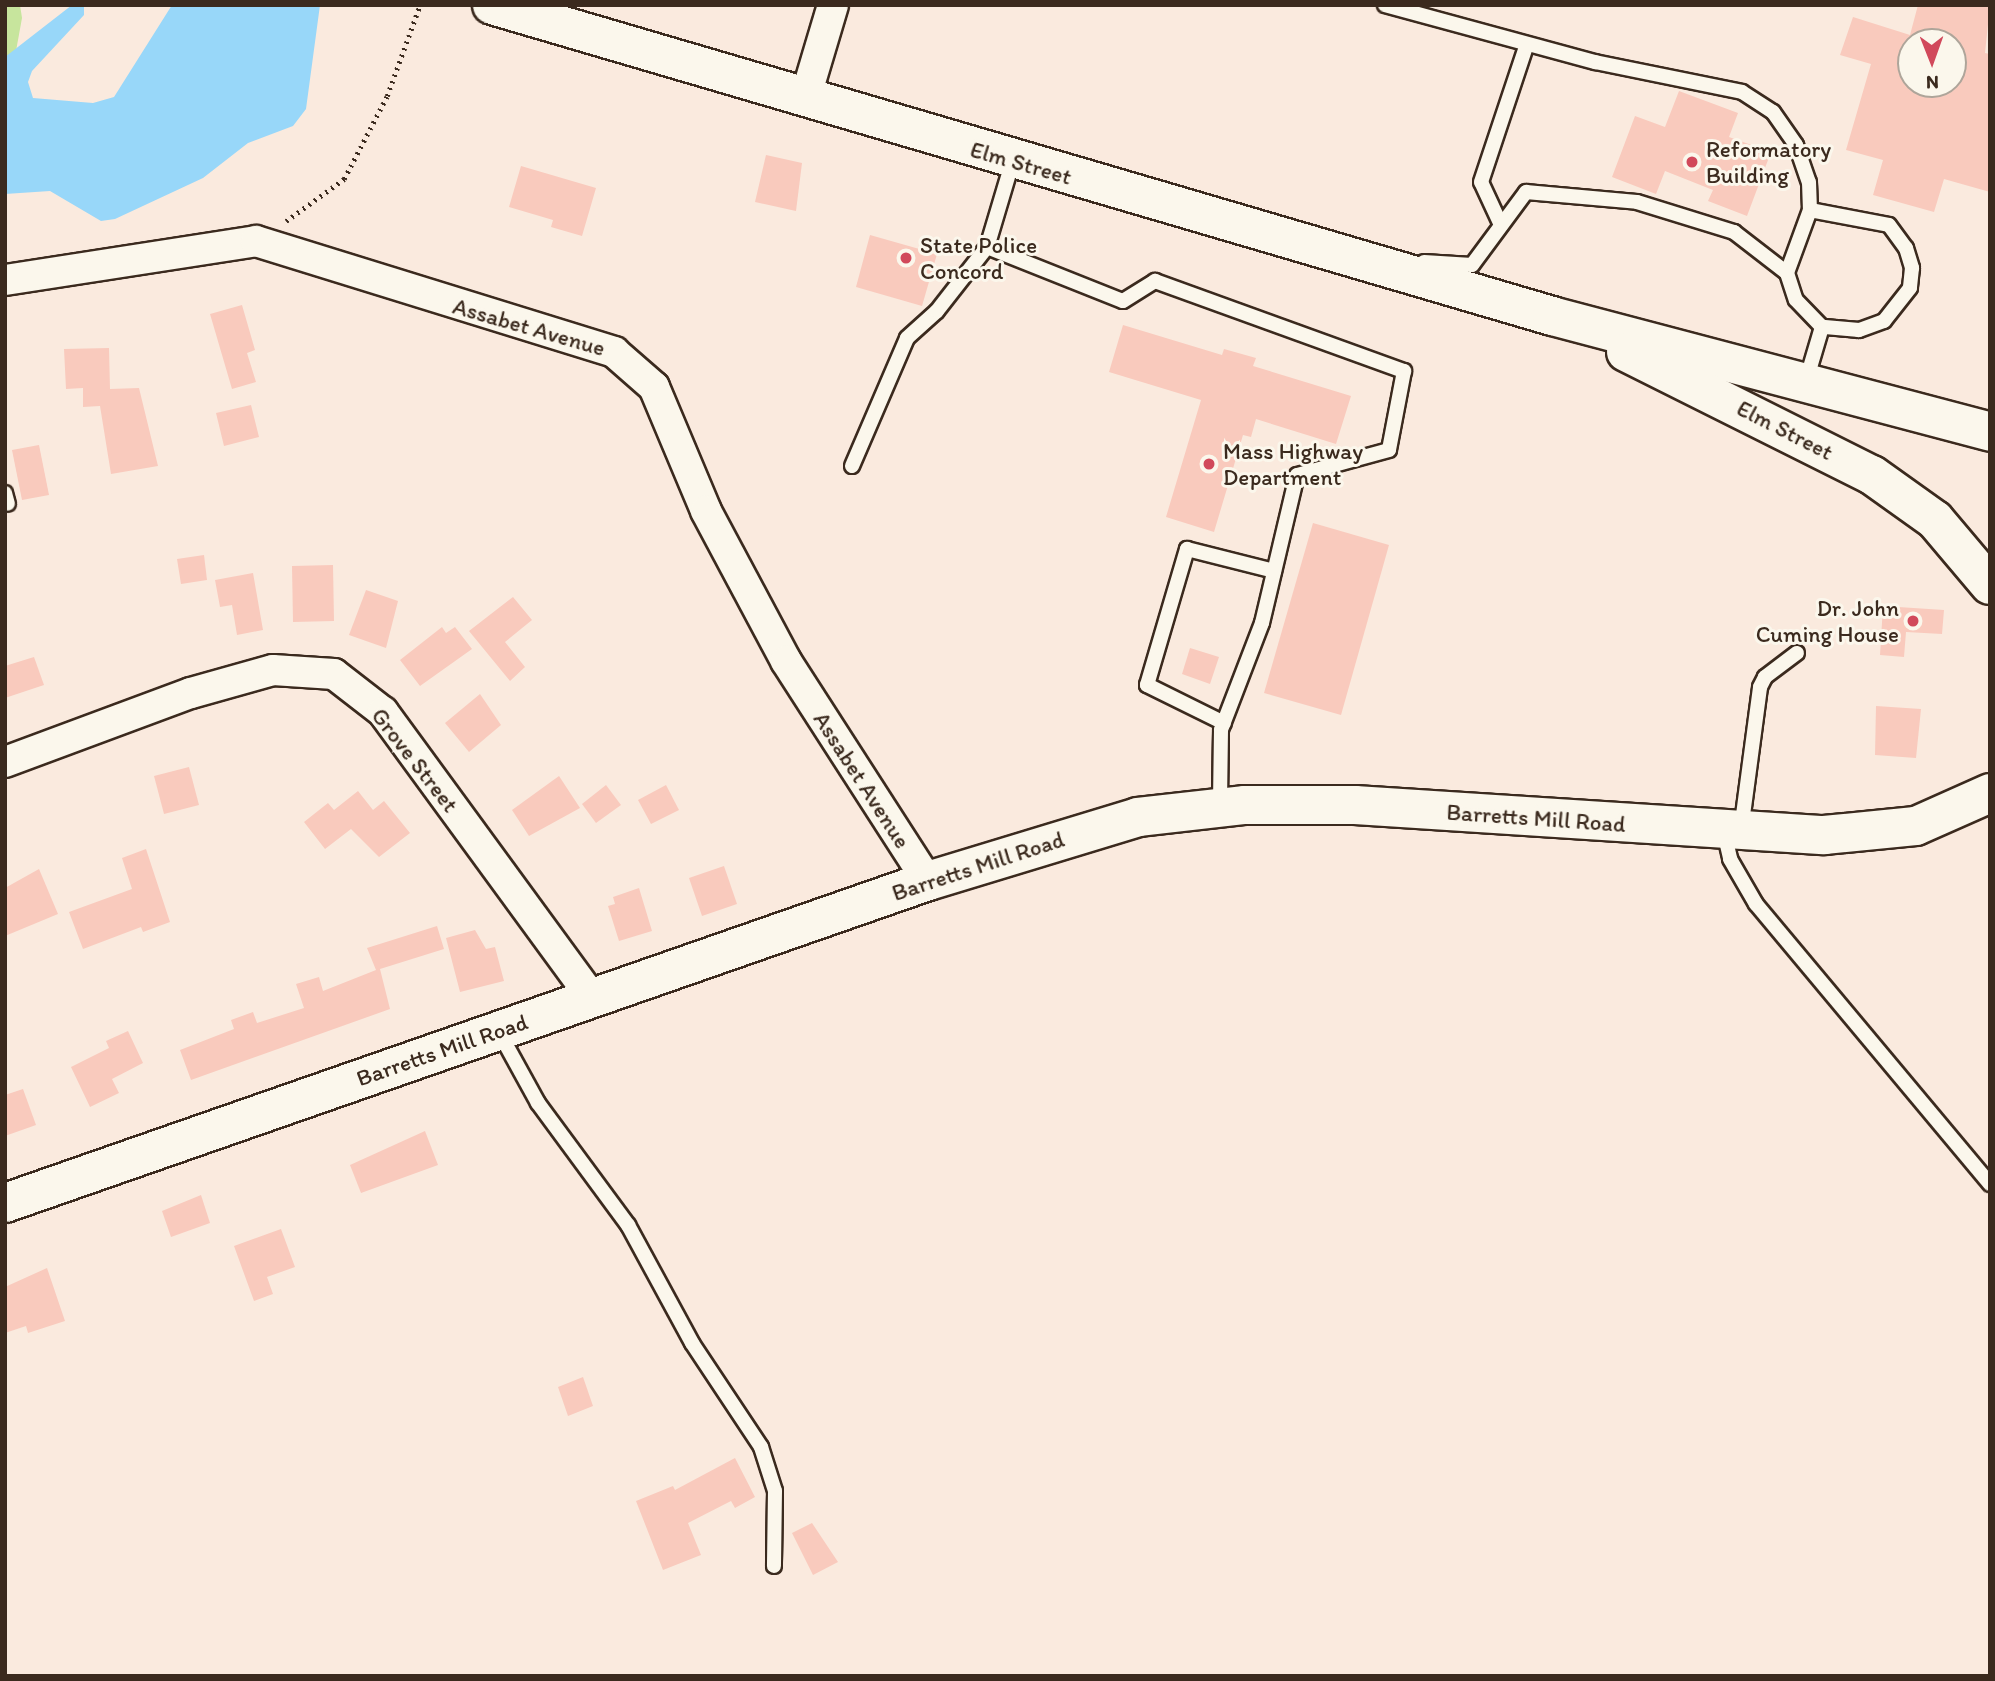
<!DOCTYPE html>
<html>
<head>
<meta charset="utf-8">
<style>
	body { margin:0 }
	#map { position:relative; width:1995px; height:1681px; overflow:hidden; background:#faeade; font-family:Itim,sans-serif }
	div>[style] { position:absolute }
	.green>* { inset:0; background:#c7e59d }
	.water>* { inset:0; background:#98d7f9 }
	.building>* { inset:0; background:#f9cabd }
	.path>* { height:4.5px; margin-top:-2.25px; transform-origin:0; background:repeating-linear-gradient(90deg,#3b2a1e 0 2px,transparent 0 7px) }
	.roads { filter:drop-shadow(2px 0 #3b2a1e) drop-shadow(-2px 0 #3b2a1e) drop-shadow(0 2px #3b2a1e) drop-shadow(0 -2px #3b2a1e) }
	.lane>* { height:14px; margin:-7px; padding:0 7px; transform-origin:7px; border-radius:7px; background:#fbf7ec }
	.street>* { height:30px; margin:-15px; padding:0 15px; transform-origin:15px; border-radius:15px; background:#fbf7ec }
	.secondary>* { height:38px; margin:-19px; padding:0 19px; transform-origin:19px; border-radius:19px; background:#fbf7ec }
	.highway>* { height:38px; margin:-19px; padding:0 19px; transform-origin:19px; border-radius:19px; background:#fbf7ec }
	.dots>* { width:19px; height:19px; translate:-50% -50%; box-sizing:border-box; border:4px solid #fbf7ec; border-radius:50% }
	span { translate:-50% -50%; white-space:nowrap; text-align:center; line-height:1.15; -webkit-text-stroke:6px #fbf7ec; paint-order:stroke }
	.poi-label { font-size:23px; color:#3b2a1e }
	.left { translate:0 -50%; text-align:left }
	.right { translate:-100% -50%; text-align:right }
	.street-label { font-size:23px; color:#3b2a1e }
	.frame { position:absolute; inset:0; border:7px solid #3b2a1e; pointer-events:none }
	.north { position:absolute; left:1897px; top:28px; width:70px; height:70px; box-sizing:border-box; background:#fbf7ec; border:2px solid #aea59a; border-radius:50%; rotate:179deg; font-size:19px; font-weight:700; line-height:28px; text-align:center; color:#3b2a1e }
	.north::after { content:''; display:block; margin:auto; width:24px; height:32px; background:#d1495b; clip-path:polygon(50% 0,100% 100%,50% 72%,0 100%) }
</style>
</head>
<body>
<div id="map">
	<div class="green">
		<i style="clip-path:polygon(5px 5px,20px 5px,22px 18px,16px 51px,5px 57px)"></i>
	</div>
	<div class="water">
		<i style="clip-path:polygon(72px 5px,84px 5px,84px 15px,32px 71px,28px 82px,33px 98px,93px 103px,114px 97px,172px 5px,320px 5px,306px 109px,293px 126px,248px 143px,203px 178px,115px 219px,101px 221px,50px 191px,5px 194px,5px 57px)"></i>
	</div>
	<div class="building">
		<i style="clip-path:polygon(evenodd,1918px 5px,1990px 5px,1985px 53px,1990px 54px,1990px 192px,1944px 179px,1934px 212px,1873px 195px,1883px 160px,1846px 150px,1871px 64px,1840px 55px,1853px 17px,1910px 35px,1918px 5px,1911px 42px,1953px 42px,1953px 84px,1911px 84px,1911px 42px)"></i>
		<i style="clip-path:polygon(1679px 91px,1738px 113px,1729px 137px,1771px 152px,1747px 216px,1708px 201px,1713px 190px,1665px 171px,1656px 194px,1612px 177px,1635px 116px,1665px 127px)"></i>
		<i style="clip-path:polygon(766px 155px,802px 163px,796px 211px,755px 202px)"></i>
		<i style="clip-path:polygon(521px 166px,596px 188px,582px 236px,551px 227px,553px 220px,509px 207px)"></i>
		<i style="clip-path:polygon(870px 235px,937px 254px,922px 306px,856px 287px)"></i>
		<i style="clip-path:polygon(242px 305px,255px 350px,247px 353px,256px 382px,232px 389px,210px 314px)"></i>
		<i style="clip-path:polygon(1123px 325px,1222px 355px,1224px 349px,1256px 358px,1253px 366px,1351px 396px,1336px 444px,1256px 419px,1251px 437px,1243px 435px,1214px 532px,1166px 517px,1201px 400px,1109px 372px)"></i>
		<i style="clip-path:polygon(109px 348px,110px 389px,139px 388px,158px 466px,111px 474px,100px 406px,83px 407px,83px 388px,66px 389px,64px 349px)"></i>
		<i style="clip-path:polygon(251px 405px,259px 437px,224px 446px,216px 413px)"></i>
		<i style="clip-path:polygon(39px 445px,49px 495px,22px 500px,12px 450px)"></i>
		<i style="clip-path:polygon(1313px 523px,1389px 545px,1341px 715px,1264px 693px)"></i>
		<i style="clip-path:polygon(204px 555px,207px 580px,181px 584px,177px 559px)"></i>
		<i style="clip-path:polygon(333px 565px,334px 621px,293px 622px,292px 566px)"></i>
		<i style="clip-path:polygon(253px 573px,263px 630px,237px 635px,232px 605px,220px 607px,215px 580px)"></i>
		<i style="clip-path:polygon(366px 590px,398px 601px,386px 648px,349px 635px)"></i>
		<i style="clip-path:polygon(513px 597px,532px 620px,505px 642px,525px 667px,510px 681px,469px 631px)"></i>
		<i style="clip-path:polygon(1883px 606px,1944px 610px,1942px 634px,1906px 632px,1904px 657px,1880px 655px)"></i>
		<i style="clip-path:polygon(442px 627px,446px 633px,455px 627px,472px 649px,420px 686px,400px 660px)"></i>
		<i style="clip-path:polygon(1190px 648px,1219px 657px,1210px 684px,1182px 674px)"></i>
		<i style="clip-path:polygon(34px 657px,44px 685px,5px 698px,5px 666px)"></i>
		<i style="clip-path:polygon(480px 694px,501px 725px,469px 752px,445px 723px)"></i>
		<i style="clip-path:polygon(1876px 706px,1921px 709px,1916px 758px,1875px 755px)"></i>
		<i style="clip-path:polygon(189px 767px,199px 805px,164px 814px,154px 776px)"></i>
		<i style="clip-path:polygon(559px 776px,580px 808px,529px 836px,512px 810px)"></i>
		<i style="clip-path:polygon(606px 785px,621px 805px,596px 823px,582px 804px)"></i>
		<i style="clip-path:polygon(666px 785px,679px 810px,651px 824px,638px 800px)"></i>
		<i style="clip-path:polygon(358px 791px,373px 810px,384px 801px,410px 833px,379px 857px,351px 829px,325px 849px,304px 822px,328px 803px,334px 810px)"></i>
		<i style="clip-path:polygon(146px 849px,170px 922px,143px 932px,141px 927px,83px 949px,69px 912px,132px 889px,122px 858px)"></i>
		<i style="clip-path:polygon(724px 866px,737px 904px,702px 916px,689px 878px)"></i>
		<i style="clip-path:polygon(39px 869px,58px 914px,5px 936px,5px 888px)"></i>
		<i style="clip-path:polygon(639px 888px,652px 931px,619px 941px,608px 906px,615px 904px,613px 897px)"></i>
		<i style="clip-path:polygon(437px 926px,444px 949px,380px 969px,390px 1009px,191px 1080px,180px 1050px,234px 1029px,231px 1020px,253px 1012px,257px 1023px,304px 1008px,296px 984px,319px 977px,323px 991px,376px 970px,367px 948px)"></i>
		<i style="clip-path:polygon(475px 930px,486px 949px,495px 947px,504px 981px,460px 992px,446px 938px)"></i>
		<i style="clip-path:polygon(128px 1031px,143px 1063px,112px 1079px,119px 1093px,90px 1107px,71px 1067px,109px 1048px,106px 1041px)"></i>
		<i style="clip-path:polygon(23px 1089px,36px 1125px,5px 1136px,5px 1095px)"></i>
		<i style="clip-path:polygon(425px 1131px,438px 1165px,361px 1193px,350px 1165px)"></i>
		<i style="clip-path:polygon(201px 1195px,210px 1223px,171px 1237px,162px 1211px)"></i>
		<i style="clip-path:polygon(281px 1229px,295px 1267px,267px 1277px,273px 1294px,254px 1301px,234px 1246px)"></i>
		<i style="clip-path:polygon(47px 1268px,65px 1321px,28px 1333px,26px 1326px,5px 1333px,5px 1287px)"></i>
		<i style="clip-path:polygon(583px 1377px,593px 1406px,568px 1416px,558px 1387px)"></i>
		<i style="clip-path:polygon(735px 1458px,755px 1497px,735px 1508px,731px 1501px,688px 1523px,701px 1555px,663px 1570px,636px 1501px,673px 1486px,675px 1490px)"></i>
		<i style="clip-path:polygon(812px 1523px,838px 1562px,813px 1575px,792px 1533px)"></i>
	</div>
	<div class="path">
		<i style="left:286px;top:221px;width:72px;rotate:-35.9deg"></i>
		<i style="left:344px;top:179px;width:93px;rotate:-62.6deg"></i>
		<i style="left:387px;top:96px;width:97px;rotate:-70.1deg"></i>
	</div>
	<div class="roads">
		<div class="lane">
			<i style="left:1385px;top:5px;width:218px;rotate:15.2deg"></i>
			<i style="left:1595px;top:62px;width:150px;rotate:11.5deg"></i>
			<i style="left:1742px;top:92px;width:37px;rotate:33deg"></i>
			<i style="left:1773px;top:112px;width:40px;rotate:55.1deg"></i>
			<i style="left:1796px;top:145px;width:39px;rotate:71deg"></i>
			<i style="left:1809px;top:182px;width:28px;rotate:88deg"></i>
			<i style="left:1810px;top:210px;width:67px;rotate:110.1deg"></i>
			<i style="left:1787px;top:273px;width:28px;rotate:72deg"></i>
			<i style="left:1796px;top:300px;width:37px;rotate:46deg"></i>
			<i style="left:1822px;top:327px;width:56px;rotate:106.5deg"></i>
			<i style="left:1013px;top:160px;width:91px;rotate:106.6deg"></i>
			<i style="left:987px;top:247px;width:146px;rotate:21.7deg"></i>
			<i style="left:1123px;top:301px;width:38px;rotate:-32deg"></i>
			<i style="left:1155px;top:281px;width:265px;rotate:19.9deg"></i>
			<i style="left:1404px;top:371px;width:80px;rotate:100.8deg"></i>
			<i style="left:1389px;top:450px;width:95px;rotate:164.8deg"></i>
			<i style="left:1297px;top:475px;width:152px;rotate:103.3deg"></i>
			<i style="left:1262px;top:623px;width:115px;rotate:111deg"></i>
			<i style="left:1221px;top:730px;width:75px;rotate:90.8deg"></i>
			<i style="left:1810px;top:210px;width:80px;rotate:10.8deg"></i>
			<i style="left:1889px;top:225px;width:29px;rotate:54deg"></i>
			<i style="left:1906px;top:248px;width:21px;rotate:73deg"></i>
			<i style="left:1912px;top:268px;width:20px;rotate:96deg"></i>
			<i style="left:1910px;top:288px;width:42px;rotate:128.2deg"></i>
			<i style="left:1884px;top:321px;width:27px;rotate:160deg"></i>
			<i style="left:1859px;top:330px;width:37px;rotate:-175deg"></i>
			<i style="left:1501px;top:225px;width:47px;rotate:-114.9deg"></i>
			<i style="left:1481px;top:182px;width:145px;rotate:-71.6deg"></i>
			<i style="left:1424px;top:262px;width:48px;rotate:3.6deg"></i>
			<i style="left:1472px;top:265px;width:91px;rotate:-53.5deg"></i>
			<i style="left:1526px;top:192px;width:111px;rotate:5.1deg"></i>
			<i style="left:1637px;top:202px;width:102px;rotate:17.2deg"></i>
			<i style="left:1734px;top:232px;width:67px;rotate:37.7deg"></i>
			<i style="left:852px;top:466px;width:139px;rotate:-66.7deg"></i>
			<i style="left:907px;top:338px;width:40px;rotate:-42deg"></i>
			<i style="left:937px;top:311px;width:81px;rotate:-52deg"></i>
			<i style="left:5px;top:493px;width:11px;rotate:75deg"></i>
			<i style="left:1224px;top:723px;width:86px;rotate:-153.7deg"></i>
			<i style="left:1147px;top:685px;width:142px;rotate:-73.6deg"></i>
			<i style="left:1187px;top:549px;width:90px;rotate:14.2deg"></i>
			<i style="left:1741px;top:830px;width:144px;rotate:-82.4deg"></i>
			<i style="left:1760px;top:687px;width:11px;rotate:-63deg"></i>
			<i style="left:1765px;top:677px;width:40px;rotate:-37deg"></i>
			<i style="left:1724px;top:832px;width:28px;rotate:77deg"></i>
			<i style="left:1730px;top:859px;width:52px;rotate:60deg"></i>
			<i style="left:1756px;top:904px;width:365px;rotate:50.1deg"></i>
			<i style="left:499px;top:1032px;width:81px;rotate:61.2deg"></i>
			<i style="left:538px;top:1103px;width:152px;rotate:53.6deg"></i>
			<i style="left:628px;top:1225px;width:134px;rotate:61.5deg"></i>
			<i style="left:692px;top:1343px;width:125px;rotate:56.4deg"></i>
			<i style="left:761px;top:1447px;width:46px;rotate:72.3deg"></i>
			<i style="left:775px;top:1491px;width:75px;rotate:90.8deg"></i>
		</div>
		<div class="street">
			<i style="left:805px;top:99px;width:98px;rotate:-73.4deg"></i>
			<i style="left:5px;top:280px;width:254px;rotate:-8.8deg"></i>
			<i style="left:256px;top:241px;width:375px;rotate:17.2deg"></i>
			<i style="left:614px;top:352px;width:53px;rotate:41.2deg"></i>
			<i style="left:654px;top:387px;width:134px;rotate:67.2deg"></i>
			<i style="left:706px;top:511px;width:170px;rotate:61.9deg"></i>
			<i style="left:786px;top:661px;width:262px;rotate:57.2deg"></i>
			<i style="left:5px;top:762px;width:198px;rotate:-20.4deg"></i>
			<i style="left:191px;top:693px;width:85px;rotate:-15.7deg"></i>
			<i style="left:273px;top:670px;width:61px;rotate:3.8deg"></i>
			<i style="left:334px;top:674px;width:62px;rotate:37.8deg"></i>
			<i style="left:383px;top:712px;width:354px;rotate:53.8deg"></i>
		</div>
		<div class="secondary">
			<i style="left:5px;top:1203px;width:978px;rotate:-19.23deg"></i>
			<i style="left:928px;top:881px;width:220px;rotate:-16.9deg"></i>
			<i style="left:1138px;top:817px;width:108px;rotate:-6.4deg"></i>
			<i style="left:1245px;top:805px;width:110px"></i>
			<i style="left:1355px;top:805px;width:470px;rotate:3.7deg"></i>
			<i style="left:1824px;top:835px;width:92px;rotate:-5.6deg"></i>
			<i style="left:1916px;top:826px;width:81px;rotate:-24deg"></i>
		</div>
		<div class="highway">
			<i style="left:492px;top:5px;width:1105px;rotate:16.35deg"></i>
			<i style="left:1552px;top:316px;width:453px;rotate:14.8deg"></i>
			<i style="left:1626px;top:352px;width:275px;rotate:26.6deg"></i>
			<i style="left:1872px;top:475px;width:77px;rotate:35.5deg"></i>
			<i style="left:1935px;top:520px;width:85px;rotate:49.8deg"></i>
		</div>
	</div>
	<div class="dots">
		<i style="left:1692px;top:162px;background:#d1495b"></i>
		<i style="left:906px;top:258px;background:#d1495b"></i>
		<i style="left:1209px;top:464px;background:#d1495b"></i>
		<i style="left:1913px;top:621px;background:#d1495b"></i>
	</div>
	<div class="poi-label">
		<span class="left" style="left:1706px;top:162px">Reformatory<br>Building</span>
		<span class="left" style="left:920px;top:258px">State Police<br>Concord</span>
		<span class="left" style="left:1223px;top:464px">Mass Highway<br>Department</span>
		<span class="right" style="left:1899px;top:621px">Dr. John<br>Cuming House</span>
	</div>
	<div class="street-label">
		<span style="left:1021px;top:163px;rotate:16deg">Elm Street</span>
		<span style="left:529px;top:327px;rotate:16deg">Assabet Avenue</span>
		<span style="left:1785px;top:430px;rotate:27deg">Elm Street</span>
		<span style="left:415px;top:760px;rotate:52deg">Grove Street</span>
		<span style="left:862px;top:780px;rotate:57deg">Assabet Avenue</span>
		<span style="left:1536px;top:818px;rotate:4deg">Barretts Mill Road</span>
		<span style="left:978px;top:866px;rotate:-18deg">Barretts Mill Road</span>
		<span style="left:442px;top:1050px;rotate:-19deg">Barretts Mill Road</span>
	</div>
	<div class="frame"></div>
	<div class="north">N</div>
</div>
</body>
</html>
